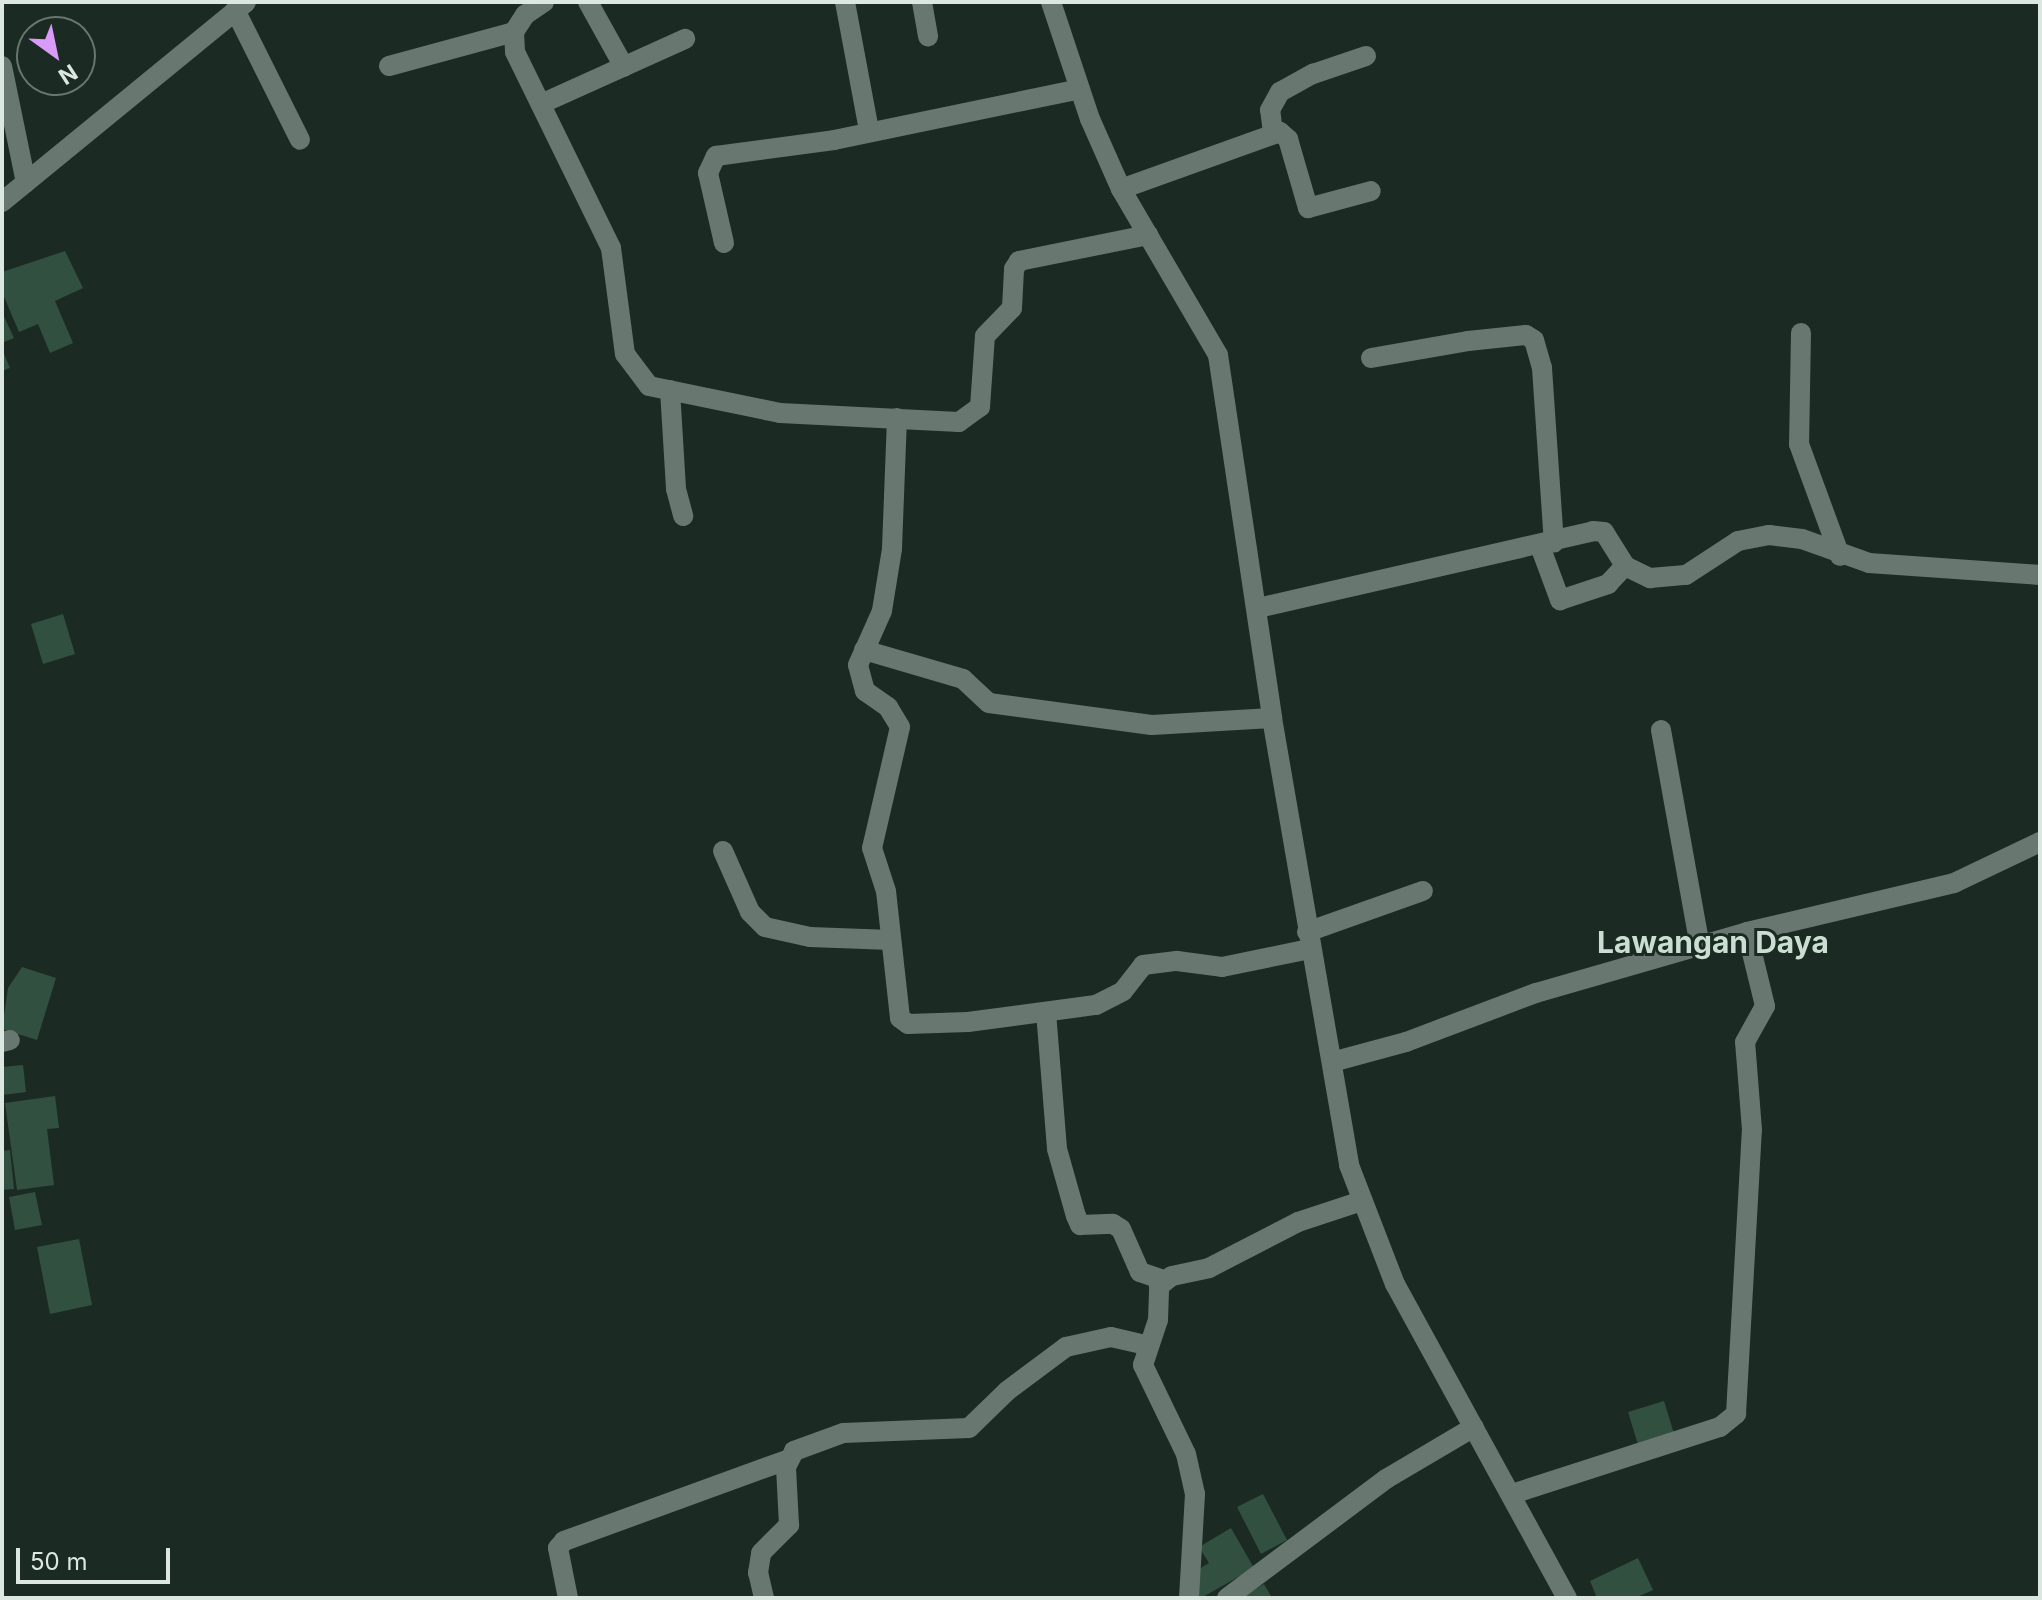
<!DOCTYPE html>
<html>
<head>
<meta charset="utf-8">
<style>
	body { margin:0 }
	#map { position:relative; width:2042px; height:1600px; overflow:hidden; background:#1b2b23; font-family:Inter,sans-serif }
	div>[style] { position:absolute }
	.building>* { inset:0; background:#315040 }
	.minor>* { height:20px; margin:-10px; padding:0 10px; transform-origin:10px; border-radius:10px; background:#68776f }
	span { translate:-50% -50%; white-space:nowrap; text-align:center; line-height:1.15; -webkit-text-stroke:6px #1b2b23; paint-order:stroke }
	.quarter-label { font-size:30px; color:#caded2; font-weight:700 }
	.frame { position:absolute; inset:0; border:4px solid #dde7e1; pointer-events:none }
	.north { position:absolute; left:16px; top:16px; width:80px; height:80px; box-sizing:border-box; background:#1b2b23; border:2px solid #69766f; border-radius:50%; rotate:147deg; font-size:22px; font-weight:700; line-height:32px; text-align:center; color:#dde7e1 }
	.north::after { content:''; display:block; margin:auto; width:28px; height:36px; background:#d89bf8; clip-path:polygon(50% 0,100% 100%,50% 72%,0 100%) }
	.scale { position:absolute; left:16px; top:1548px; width:154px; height:36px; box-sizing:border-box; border:4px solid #dde7e1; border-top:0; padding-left:10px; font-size:24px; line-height:28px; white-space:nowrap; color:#dde7e1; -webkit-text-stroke:6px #1b2b23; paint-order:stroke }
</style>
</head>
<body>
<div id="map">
	<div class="building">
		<i style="clip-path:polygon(65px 251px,83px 288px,55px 301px,73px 343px,50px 353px,38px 324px,19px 332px,2px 292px,2px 272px)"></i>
		<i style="clip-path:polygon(2px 312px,14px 338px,2px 343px)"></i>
		<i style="clip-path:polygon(2px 349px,10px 368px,2px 371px)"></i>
		<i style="clip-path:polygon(63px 614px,75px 654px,43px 664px,31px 624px)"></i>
		<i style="clip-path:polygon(22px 967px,56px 978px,37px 1040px,2px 1029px,8px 988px)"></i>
		<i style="clip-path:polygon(23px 1065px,26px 1092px,2px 1095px,2px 1067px)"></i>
		<i style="clip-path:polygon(55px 1096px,59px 1128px,47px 1129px,54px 1185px,17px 1190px,5px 1103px)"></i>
		<i style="clip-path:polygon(10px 1150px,14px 1189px,2px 1190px,2px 1151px)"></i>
		<i style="clip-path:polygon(35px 1192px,42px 1225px,15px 1230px,9px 1197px)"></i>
		<i style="clip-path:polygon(79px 1239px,92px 1305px,50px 1314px,37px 1247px)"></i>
		<i style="clip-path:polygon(1664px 1401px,1675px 1437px,1639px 1448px,1628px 1412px)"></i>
		<i style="clip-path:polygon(1263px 1494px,1287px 1540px,1261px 1554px,1237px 1507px)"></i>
		<i style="clip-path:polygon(1231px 1528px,1254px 1568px,1201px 1598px,1187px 1576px,1209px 1563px,1199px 1547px)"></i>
		<i style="clip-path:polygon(1638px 1558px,1653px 1590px,1635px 1598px,1597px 1598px,1590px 1581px)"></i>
		<i style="clip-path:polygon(1264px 1584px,1272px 1598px,1240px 1598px)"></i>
	</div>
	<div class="minor">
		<i style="left:544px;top:2px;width:23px;rotate:146deg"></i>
		<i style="left:525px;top:15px;width:20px;rotate:123deg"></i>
		<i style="left:514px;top:32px;width:20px;rotate:87deg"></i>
		<i style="left:515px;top:52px;width:218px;rotate:63.9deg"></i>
		<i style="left:611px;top:248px;width:107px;rotate:82.5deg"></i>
		<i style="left:625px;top:354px;width:40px;rotate:53deg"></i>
		<i style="left:649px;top:386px;width:134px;rotate:11.6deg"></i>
		<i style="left:780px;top:413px;width:179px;rotate:2.9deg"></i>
		<i style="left:959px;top:422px;width:26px;rotate:-36deg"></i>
		<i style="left:980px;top:407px;width:71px;rotate:-86deg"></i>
		<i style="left:985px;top:336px;width:39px;rotate:-46deg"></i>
		<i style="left:1012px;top:308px;width:39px;rotate:-87deg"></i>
		<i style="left:1014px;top:269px;width:9px;rotate:-58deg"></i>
		<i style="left:1019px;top:261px;width:132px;rotate:-11.4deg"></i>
		<i style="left:588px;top:2px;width:74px;rotate:61deg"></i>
		<i style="left:845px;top:2px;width:130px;rotate:79.4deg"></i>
		<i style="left:922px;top:2px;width:35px;rotate:80deg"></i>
		<i style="left:1051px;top:2px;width:123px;rotate:71.6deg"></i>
		<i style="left:1090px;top:119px;width:77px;rotate:66.1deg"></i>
		<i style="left:1121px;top:189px;width:192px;rotate:59.7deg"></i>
		<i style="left:1218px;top:355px;width:367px;rotate:81.5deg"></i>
		<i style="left:1272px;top:718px;width:454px;rotate:80.2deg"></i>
		<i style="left:1349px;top:1165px;width:128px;rotate:68.9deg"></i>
		<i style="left:1395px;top:1284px;width:358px;rotate:61.3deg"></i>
		<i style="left:235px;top:10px;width:145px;rotate:63.4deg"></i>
		<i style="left:2px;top:66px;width:119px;rotate:78.4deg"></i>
		<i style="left:389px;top:66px;width:130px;rotate:-15.2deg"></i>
		<i style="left:543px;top:103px;width:156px;rotate:-24.3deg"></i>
		<i style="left:1273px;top:133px;width:23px;rotate:-97deg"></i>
		<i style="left:1270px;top:110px;width:21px;rotate:-61deg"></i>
		<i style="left:1280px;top:92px;width:38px;rotate:-29deg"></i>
		<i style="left:1313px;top:74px;width:56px;rotate:-18.8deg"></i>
		<i style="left:1121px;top:189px;width:169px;rotate:-19.7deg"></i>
		<i style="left:1280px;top:132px;width:11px;rotate:41deg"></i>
		<i style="left:1288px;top:139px;width:72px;rotate:73.8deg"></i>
		<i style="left:1308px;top:208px;width:65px;rotate:-15.1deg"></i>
		<i style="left:2px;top:202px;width:315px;rotate:-39.3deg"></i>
		<i style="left:724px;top:243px;width:72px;rotate:-102.9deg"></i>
		<i style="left:708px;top:173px;width:19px;rotate:-65deg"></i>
		<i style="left:716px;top:156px;width:119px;rotate:-7.7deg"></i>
		<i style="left:834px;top:140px;width:251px;rotate:-11.7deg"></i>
		<i style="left:1801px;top:333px;width:111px;rotate:91deg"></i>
		<i style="left:1799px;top:444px;width:119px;rotate:69.9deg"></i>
		<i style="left:1371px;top:358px;width:98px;rotate:-9.9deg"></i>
		<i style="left:1468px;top:341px;width:58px;rotate:-5.9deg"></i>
		<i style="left:1526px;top:335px;width:9px;rotate:32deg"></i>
		<i style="left:1534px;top:340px;width:29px;rotate:74deg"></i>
		<i style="left:1542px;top:368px;width:175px;rotate:86.1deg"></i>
		<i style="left:670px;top:390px;width:99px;rotate:86.5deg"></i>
		<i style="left:676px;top:489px;width:28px;rotate:75deg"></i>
		<i style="left:897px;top:418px;width:131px;rotate:92.2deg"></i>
		<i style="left:892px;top:549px;width:63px;rotate:99.2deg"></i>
		<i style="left:882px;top:611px;width:59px;rotate:114deg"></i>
		<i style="left:858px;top:665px;width:27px;rotate:75deg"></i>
		<i style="left:865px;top:691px;width:28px;rotate:35deg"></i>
		<i style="left:888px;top:707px;width:23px;rotate:59deg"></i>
		<i style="left:900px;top:727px;width:124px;rotate:103deg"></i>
		<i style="left:872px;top:848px;width:45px;rotate:72deg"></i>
		<i style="left:886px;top:891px;width:128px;rotate:83.7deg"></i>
		<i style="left:900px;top:1018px;width:10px;rotate:37deg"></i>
		<i style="left:908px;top:1024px;width:60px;rotate:-1.9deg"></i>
		<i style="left:968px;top:1022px;width:129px;rotate:-7.6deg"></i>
		<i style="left:1096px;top:1005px;width:30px;rotate:-27deg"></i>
		<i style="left:1123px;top:991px;width:33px;rotate:-52deg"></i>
		<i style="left:1143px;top:965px;width:34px;rotate:-7deg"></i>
		<i style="left:1177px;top:961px;width:45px;rotate:7.6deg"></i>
		<i style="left:1222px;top:967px;width:90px;rotate:-11.6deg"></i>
		<i style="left:1540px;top:546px;width:58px;rotate:69.7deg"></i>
		<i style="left:1560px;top:600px;width:51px;rotate:-18.4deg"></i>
		<i style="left:1608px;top:584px;width:25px;rotate:-47deg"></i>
		<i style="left:1258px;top:608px;width:344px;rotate:-12.9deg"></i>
		<i style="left:1593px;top:531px;width:11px;rotate:5deg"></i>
		<i style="left:1604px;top:532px;width:40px;rotate:58deg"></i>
		<i style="left:1625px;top:566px;width:28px;rotate:26deg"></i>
		<i style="left:1650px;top:578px;width:36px;rotate:-5deg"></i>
		<i style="left:1686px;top:575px;width:62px;rotate:-33.2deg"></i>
		<i style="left:1738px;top:541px;width:32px;rotate:-11deg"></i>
		<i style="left:1769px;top:535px;width:33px;rotate:7deg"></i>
		<i style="left:1802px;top:539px;width:71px;rotate:19.7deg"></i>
		<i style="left:1869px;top:563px;width:171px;rotate:4deg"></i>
		<i style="left:864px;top:650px;width:103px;rotate:16.3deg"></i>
		<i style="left:963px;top:679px;width:35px;rotate:43deg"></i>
		<i style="left:989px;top:703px;width:164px;rotate:7.7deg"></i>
		<i style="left:1152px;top:725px;width:120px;rotate:-3.3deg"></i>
		<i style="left:1661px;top:730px;width:219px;rotate:79.8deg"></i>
		<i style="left:723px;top:851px;width:67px;rotate:66.1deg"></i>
		<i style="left:750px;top:912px;width:21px;rotate:45deg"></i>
		<i style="left:765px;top:927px;width:46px;rotate:12.5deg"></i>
		<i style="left:810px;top:937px;width:81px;rotate:2.1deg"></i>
		<i style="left:1307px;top:932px;width:123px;rotate:-19.5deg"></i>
		<i style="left:1046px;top:1012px;width:137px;rotate:85.4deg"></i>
		<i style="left:1057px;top:1149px;width:70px;rotate:74.2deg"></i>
		<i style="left:1076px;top:1216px;width:10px;rotate:66deg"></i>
		<i style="left:1080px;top:1225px;width:33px;rotate:-2deg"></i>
		<i style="left:1113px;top:1224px;width:9px;rotate:32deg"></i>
		<i style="left:1121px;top:1229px;width:47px;rotate:66.2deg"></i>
		<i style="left:1140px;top:1272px;width:24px;rotate:19deg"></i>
		<i style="left:2px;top:1042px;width:8px;rotate:-14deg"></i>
		<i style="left:1332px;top:1062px;width:77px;rotate:-15.1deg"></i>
		<i style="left:1406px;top:1042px;width:139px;rotate:-20.7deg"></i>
		<i style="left:1536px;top:993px;width:220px;rotate:-16.1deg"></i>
		<i style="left:1747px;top:932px;width:213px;rotate:-13.3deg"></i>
		<i style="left:1954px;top:883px;width:95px;rotate:-25.5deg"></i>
		<i style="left:1512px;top:1494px;width:219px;rotate:-17.9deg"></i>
		<i style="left:1720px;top:1427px;width:21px;rotate:-39deg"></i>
		<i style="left:1736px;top:1414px;width:284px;rotate:-86.8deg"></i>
		<i style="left:1752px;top:1130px;width:88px;rotate:-94.5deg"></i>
		<i style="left:1745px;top:1042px;width:41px;rotate:-60.9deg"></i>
		<i style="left:1765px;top:1006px;width:76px;rotate:-103.7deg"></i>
		<i style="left:568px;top:1598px;width:51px;rotate:-101.3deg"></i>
		<i style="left:558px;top:1548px;width:9px;rotate:-49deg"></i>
		<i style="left:564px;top:1541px;width:236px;rotate:-20deg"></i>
		<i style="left:764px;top:1598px;width:26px;rotate:-103deg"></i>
		<i style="left:758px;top:1573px;width:20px;rotate:-81deg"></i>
		<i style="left:761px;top:1553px;width:40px;rotate:-45deg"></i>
		<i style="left:789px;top:1525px;width:58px;rotate:-93deg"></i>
		<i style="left:786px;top:1467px;width:18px;rotate:-63deg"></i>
		<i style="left:794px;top:1451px;width:52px;rotate:-20.2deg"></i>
		<i style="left:843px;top:1433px;width:126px;rotate:-2.3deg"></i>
		<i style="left:969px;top:1428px;width:53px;rotate:-44.2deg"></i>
		<i style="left:1007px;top:1391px;width:74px;rotate:-36.7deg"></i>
		<i style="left:1066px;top:1347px;width:46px;rotate:-12.5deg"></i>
		<i style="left:1111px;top:1337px;width:35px;rotate:13deg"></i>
		<i style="left:1189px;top:1598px;width:104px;rotate:-86.7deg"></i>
		<i style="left:1195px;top:1494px;width:41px;rotate:-102.7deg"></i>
		<i style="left:1186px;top:1454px;width:99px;rotate:-115.8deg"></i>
		<i style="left:1143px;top:1365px;width:47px;rotate:-71.6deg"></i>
		<i style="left:1158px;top:1320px;width:34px;rotate:-88deg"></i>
		<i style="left:1159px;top:1286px;width:16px;rotate:-38deg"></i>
		<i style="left:1172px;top:1276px;width:38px;rotate:-12deg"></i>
		<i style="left:1209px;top:1268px;width:100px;rotate:-27.3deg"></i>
		<i style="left:1298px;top:1222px;width:67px;rotate:-18.2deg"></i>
		<i style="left:1227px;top:1598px;width:199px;rotate:-36.8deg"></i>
		<i style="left:1386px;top:1479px;width:102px;rotate:-30.6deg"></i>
	</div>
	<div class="quarter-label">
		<span style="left:1713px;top:942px">Lawangan Daya</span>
	</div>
	<div class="frame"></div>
	<div class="north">N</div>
	<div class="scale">50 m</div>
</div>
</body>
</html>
